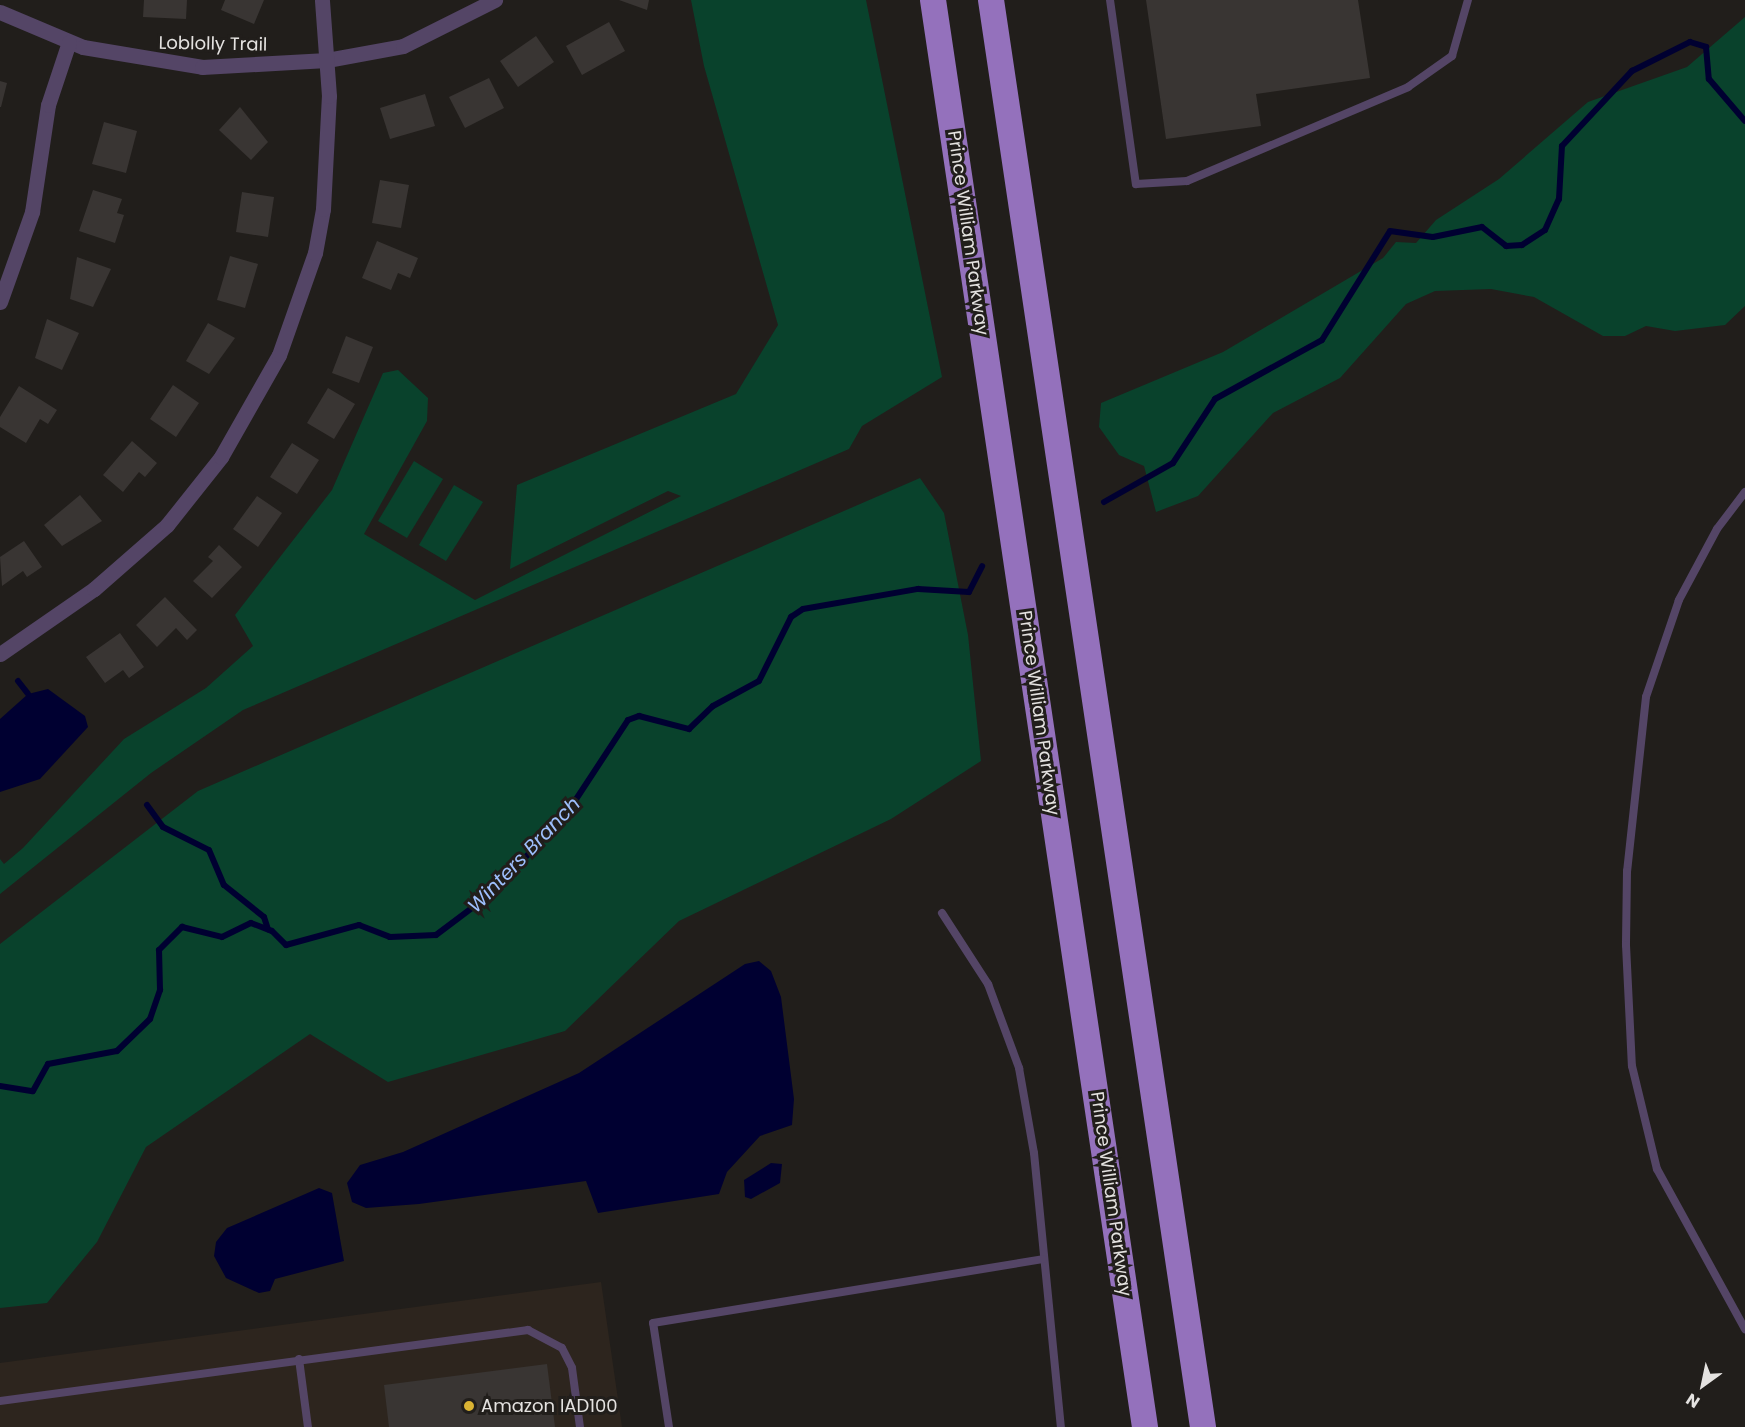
<!DOCTYPE html>
<html>
<head>
<meta charset="utf-8">
<style>
	body { margin:0 }
	#map { position:relative; width:1745px; height:1427px; overflow:hidden; background:#211e1b; font-family:Poppins,sans-serif }
	div>[style] { position:absolute }
	.built>* { inset:0; background:#2d251e }
	.green>* { inset:0; background:#09422c }
	.water>* { inset:0; background:#000031 }
	.stream>* { height:6px; margin:-3px; padding:0 3px; transform-origin:3px; border-radius:3px; background:#000031 }
	.building>* { inset:0; background:#393533 }
	.service>* { height:8px; margin:-4px; padding:0 4px; transform-origin:4px; border-radius:4px; background:#544566 }
	.minor>* { height:15px; margin:-7.5px; padding:0 7.5px; transform-origin:7.5px; border-radius:7.5px; background:#544566 }
	.trunk>* { height:26px; margin:-13px; padding:0 13px; transform-origin:13px; border-radius:13px; background:#9471bc }
	.dots>* { width:16px; height:16px; translate:-50% -50%; box-sizing:border-box; border:3px solid #211e1b; border-radius:50% }
	span { translate:-50% -50%; white-space:nowrap; text-align:center; line-height:1.15; -webkit-text-stroke:6px #211e1b; paint-order:stroke }
	.street-label { font-size:18px; color:#e4e2e0 }
	.poi-label { font-size:18px; color:#e4e2e0 }
	.left { translate:0 -50%; text-align:left }
	.water-label { font-size:20px; color:#9ebffc; font-style:italic }
	.north { position:absolute; left:1673px; top:1355px; width:60px; height:60px; -webkit-text-stroke:4px #211e1b; paint-order:stroke; rotate:213deg; font-size:16px; font-weight:700; line-height:24px; text-align:center; color:#e4e2e0 }
	.north::after { content:''; display:block; margin:auto; width:21px; height:27px; background:#e4e2e0; clip-path:polygon(50% 0,100% 100%,50% 72%,0 100%) }
</style>
</head>
<body>
<div id="map">
	<div class="built">
		<i style="clip-path:polygon(601px 1282px,622px 1427px,0 1427px,0 1363px)"></i>
	</div>
	<div class="green">
		<i style="clip-path:polygon(691px 0,866px 0,942px 377px,862px 426px,849px 449px,243px 710px,151px 773px,0 894px,0 859px,4px 864px,23px 848px,124px 739px,206px 688px,253px 646px,235px 615px,332px 490px,383px 373px,398px 370px,428px 398px,427px 421px,364px 534px,475px 600px,681px 496px,668px 491px,510px 569px,517px 485px,736px 394px,778px 325px,704px 66px)"></i>
		<i style="clip-path:polygon(1745px 17px,1745px 306px,1725px 325px,1675px 331px,1646px 326px,1625px 336px,1603px 336px,1534px 297px,1491px 289px,1435px 291px,1406px 304px,1340px 378px,1273px 413px,1198px 496px,1156px 512px,1144px 466px,1119px 455px,1099px 427px,1101px 403px,1223px 352px,1383px 258px,1396px 242px,1416px 243px,1436px 220px,1499px 179px,1588px 102px,1687px 67px)"></i>
		<i style="clip-path:polygon(414px 461px,443px 479px,407px 538px,378px 521px)"></i>
		<i style="clip-path:polygon(920px 478px,944px 513px,968px 635px,981px 761px,891px 819px,679px 921px,565px 1031px,388px 1082px,310px 1034px,146px 1147px,97px 1242px,47px 1303px,0 1308px,0 944px,198px 791px)"></i>
		<i style="clip-path:polygon(454px 485px,483px 502px,446px 561px,419px 545px)"></i>
	</div>
	<div class="water">
		<i style="clip-path:polygon(48px 689px,85px 716px,88px 727px,40px 779px,0 792px,0 719px,28px 694px)"></i>
		<i style="clip-path:polygon(759px 961px,771px 971px,781px 997px,794px 1099px,792px 1125px,760px 1136px,727px 1172px,719px 1194px,598px 1213px,586px 1181px,419px 1204px,366px 1208px,352px 1202px,347px 1183px,360px 1165px,403px 1152px,579px 1073px,745px 964px)"></i>
		<i style="clip-path:polygon(771px 1163px,782px 1164px,780px 1183px,751px 1199px,745px 1197px,744px 1180px)"></i>
		<i style="clip-path:polygon(319px 1188px,332px 1193px,344px 1261px,275px 1279px,270px 1291px,259px 1293px,226px 1278px,214px 1256px,216px 1242px,227px 1228px)"></i>
	</div>
	<div class="stream">
		<i style="left:1104px;top:502px;width:79px;rotate:-29.5deg"></i>
		<i style="left:1173px;top:463px;width:77px;rotate:-56.7deg"></i>
		<i style="left:1215px;top:399px;width:122px;rotate:-28.9deg"></i>
		<i style="left:1322px;top:340px;width:128px;rotate:-58deg"></i>
		<i style="left:1390px;top:231px;width:43px;rotate:7.9deg"></i>
		<i style="left:1433px;top:237px;width:50px;rotate:-11.5deg"></i>
		<i style="left:1482px;top:227px;width:31px;rotate:38deg"></i>
		<i style="left:1506px;top:246px;width:16px;rotate:-4deg"></i>
		<i style="left:1522px;top:245px;width:27px;rotate:-33deg"></i>
		<i style="left:1545px;top:230px;width:34px;rotate:-66deg"></i>
		<i style="left:1559px;top:199px;width:53px;rotate:-86.8deg"></i>
		<i style="left:1562px;top:146px;width:103px;rotate:-47deg"></i>
		<i style="left:1632px;top:71px;width:65px;rotate:-26.6deg"></i>
		<i style="left:1690px;top:42px;width:17px;rotate:17deg"></i>
		<i style="left:1706px;top:47px;width:32px;rotate:85deg"></i>
		<i style="left:1709px;top:79px;width:55px;rotate:49.4deg"></i>
		<i style="left:18px;top:681px;width:16px;rotate:52deg"></i>
		<i style="left:147px;top:805px;width:27px;rotate:54deg"></i>
		<i style="left:163px;top:827px;width:51px;rotate:26.6deg"></i>
		<i style="left:209px;top:850px;width:38px;rotate:67deg"></i>
		<i style="left:224px;top:885px;width:51px;rotate:38.7deg"></i>
		<i style="left:264px;top:917px;width:13px;rotate:72deg"></i>
		<i style="left:0;top:1086px;width:33px;rotate:9deg"></i>
		<i style="left:33px;top:1091px;width:31px;rotate:-61deg"></i>
		<i style="left:48px;top:1064px;width:70px;rotate:-10.7deg"></i>
		<i style="left:117px;top:1051px;width:46px;rotate:-44.1deg"></i>
		<i style="left:150px;top:1019px;width:31px;rotate:-71deg"></i>
		<i style="left:160px;top:990px;width:40px;rotate:-91.4deg"></i>
		<i style="left:159px;top:950px;width:33px;rotate:-45deg"></i>
		<i style="left:182px;top:927px;width:41px;rotate:14deg"></i>
		<i style="left:222px;top:937px;width:32px;rotate:-26deg"></i>
		<i style="left:251px;top:923px;width:22px;rotate:21deg"></i>
		<i style="left:272px;top:931px;width:20px;rotate:45deg"></i>
		<i style="left:286px;top:945px;width:76px;rotate:-15.3deg"></i>
		<i style="left:359px;top:925px;width:33px;rotate:21deg"></i>
		<i style="left:390px;top:937px;width:46px;rotate:-2.5deg"></i>
		<i style="left:436px;top:935px;width:71px;rotate:-37deg"></i>
		<i style="left:493px;top:892px;width:108px;rotate:-46.9deg"></i>
		<i style="left:567px;top:813px;width:111px;rotate:-56.7deg"></i>
		<i style="left:628px;top:720px;width:12px;rotate:-20deg"></i>
		<i style="left:639px;top:716px;width:52px;rotate:14.6deg"></i>
		<i style="left:689px;top:729px;width:33px;rotate:-44deg"></i>
		<i style="left:713px;top:706px;width:52px;rotate:-28.5deg"></i>
		<i style="left:759px;top:681px;width:72px;rotate:-63.4deg"></i>
		<i style="left:791px;top:617px;width:14px;rotate:-34deg"></i>
		<i style="left:803px;top:609px;width:117px;rotate:-9.9deg"></i>
		<i style="left:918px;top:589px;width:51px;rotate:3.4deg"></i>
		<i style="left:969px;top:592px;width:29px;rotate:-63deg"></i>
	</div>
	<div class="building">
		<i style="clip-path:polygon(144px 0,187px 0,186px 19px,143px 17px)"></i>
		<i style="clip-path:polygon(225px 0,264px 0,254px 24px,221px 10px)"></i>
		<i style="clip-path:polygon(619px 0,649px 0,647px 10px)"></i>
		<i style="clip-path:polygon(1146px 0,1358px 0,1370px 78px,1256px 94px,1261px 126px,1166px 139px)"></i>
		<i style="clip-path:polygon(609px 22px,625px 51px,582px 75px,566px 46px)"></i>
		<i style="clip-path:polygon(536px 36px,554px 62px,518px 87px,500px 61px)"></i>
		<i style="clip-path:polygon(489px 78px,504px 108px,465px 128px,449px 97px)"></i>
		<i style="clip-path:polygon(0 81px,7px 83px,1px 107px,0 107px)"></i>
		<i style="clip-path:polygon(425px 94px,435px 126px,390px 139px,380px 108px)"></i>
		<i style="clip-path:polygon(240px 107px,268px 142px,251px 160px,219px 130px)"></i>
		<i style="clip-path:polygon(104px 122px,137px 131px,126px 173px,92px 164px)"></i>
		<i style="clip-path:polygon(380px 180px,409px 185px,401px 228px,372px 223px)"></i>
		<i style="clip-path:polygon(93px 190px,122px 199px,117px 213px,124px 215px,115px 243px,79px 231px)"></i>
		<i style="clip-path:polygon(242px 192px,274px 197px,268px 237px,236px 232px)"></i>
		<i style="clip-path:polygon(377px 241px,418px 258px,410px 278px,398px 273px,391px 290px,362px 278px)"></i>
		<i style="clip-path:polygon(230px 256px,258px 264px,245px 308px,217px 300px)"></i>
		<i style="clip-path:polygon(77px 257px,111px 269px,93px 307px,70px 299px)"></i>
		<i style="clip-path:polygon(47px 319px,79px 333px,62px 370px,35px 358px)"></i>
		<i style="clip-path:polygon(208px 323px,235px 338px,209px 374px,186px 361px)"></i>
		<i style="clip-path:polygon(346px 336px,373px 347px,359px 383px,332px 373px)"></i>
		<i style="clip-path:polygon(173px 385px,199px 403px,176px 437px,150px 419px)"></i>
		<i style="clip-path:polygon(19px 386px,57px 410px,48px 424px,40px 419px,26px 443px,0 427px,0 417px)"></i>
		<i style="clip-path:polygon(328px 388px,355px 404px,334px 439px,307px 423px)"></i>
		<i style="clip-path:polygon(132px 441px,157px 463px,145px 477px,139px 472px,123px 492px,103px 475px)"></i>
		<i style="clip-path:polygon(292px 443px,319px 460px,297px 494px,270px 477px)"></i>
		<i style="clip-path:polygon(80px 495px,102px 521px,62px 546px,44px 525px)"></i>
		<i style="clip-path:polygon(257px 496px,282px 513px,258px 547px,233px 529px)"></i>
		<i style="clip-path:polygon(24px 541px,42px 567px,27px 577px,23px 571px,2px 586px,0 557px)"></i>
		<i style="clip-path:polygon(219px 545px,242px 567px,212px 598px,193px 581px,213px 561px,208px 557px)"></i>
		<i style="clip-path:polygon(165px 597px,197px 630px,187px 640px,176px 628px,157px 647px,136px 625px)"></i>
		<i style="clip-path:polygon(120px 633px,144px 667px,129px 678px,123px 670px,105px 683px,86px 657px)"></i>
		<i style="clip-path:polygon(547px 1364px,555px 1427px,389px 1427px,384px 1385px)"></i>
	</div>
	<div class="service">
		<i style="left:1110px;top:0;width:186px;rotate:82deg"></i>
		<i style="left:1136px;top:184px;width:51px;rotate:-3.4deg"></i>
		<i style="left:1187px;top:181px;width:240px;rotate:-23deg"></i>
		<i style="left:1408px;top:87px;width:54px;rotate:-35.2deg"></i>
		<i style="left:1452px;top:56px;width:58px;rotate:-74.1deg"></i>
		<i style="left:1745px;top:492px;width:46px;rotate:127.1deg"></i>
		<i style="left:1717px;top:529px;width:81px;rotate:118.2deg"></i>
		<i style="left:1679px;top:600px;width:102px;rotate:108.8deg"></i>
		<i style="left:1646px;top:697px;width:175px;rotate:96.2deg"></i>
		<i style="left:1627px;top:871px;width:74px;rotate:90.8deg"></i>
		<i style="left:1626px;top:945px;width:121px;rotate:87.2deg"></i>
		<i style="left:1632px;top:1066px;width:106px;rotate:76.4deg"></i>
		<i style="left:1657px;top:1169px;width:183px;rotate:61.2deg"></i>
		<i style="left:942px;top:913px;width:85px;rotate:57.1deg"></i>
		<i style="left:988px;top:984px;width:90px;rotate:69.7deg"></i>
		<i style="left:1019px;top:1068px;width:86px;rotate:80deg"></i>
		<i style="left:1034px;top:1153px;width:275px;rotate:84.4deg"></i>
		<i style="left:299px;top:1359px;width:69px;rotate:82.5deg"></i>
		<i style="left:0;top:1401px;width:533px;rotate:-7.66deg"></i>
		<i style="left:528px;top:1330px;width:38px;rotate:28deg"></i>
		<i style="left:562px;top:1348px;width:22px;rotate:63deg"></i>
		<i style="left:572px;top:1368px;width:60px;rotate:82.3deg"></i>
		<i style="left:669px;top:1427px;width:105px;rotate:-98.7deg"></i>
		<i style="left:653px;top:1323px;width:395px;rotate:-9.3deg"></i>
	</div>
	<div class="minor">
		<i style="left:0;top:12px;width:90px;rotate:22.9deg"></i>
		<i style="left:83px;top:47px;width:121px;rotate:9.5deg"></i>
		<i style="left:202px;top:67px;width:125px;rotate:-3.2deg"></i>
		<i style="left:327px;top:60px;width:77px;rotate:-10.4deg"></i>
		<i style="left:403px;top:46px;width:103px;rotate:-26.6deg"></i>
		<i style="left:0;top:302px;width:96px;rotate:-70.4deg"></i>
		<i style="left:32px;top:212px;width:108px;rotate:-81.5deg"></i>
		<i style="left:48px;top:105px;width:66px;rotate:-71.6deg"></i>
		<i style="left:0;top:654px;width:114px;rotate:-34.7deg"></i>
		<i style="left:94px;top:589px;width:97px;rotate:-41.2deg"></i>
		<i style="left:167px;top:525px;width:87px;rotate:-51.5deg"></i>
		<i style="left:221px;top:457px;width:117px;rotate:-60.4deg"></i>
		<i style="left:279px;top:355px;width:108px;rotate:-70.6deg"></i>
		<i style="left:315px;top:253px;width:45px;rotate:-79.7deg"></i>
		<i style="left:323px;top:209px;width:113px;rotate:-87deg"></i>
		<i style="left:329px;top:96px;width:96px;rotate:-94.2deg"></i>
	</div>
	<div class="trunk">
		<i style="left:933px;top:0;width:1443px;rotate:81.55deg"></i>
		<i style="left:991px;top:0;width:1443px;rotate:81.55deg"></i>
	</div>
	<div class="dots">
		<i style="left:469px;top:1406px;background:#dab333"></i>
	</div>
	<div class="street-label">
		<span style="left:213px;top:44px;rotate:1deg">Loblolly Trail</span>
		<span style="left:968px;top:233px;rotate:82deg">Prince William Parkway</span>
		<span style="left:1039px;top:713px;rotate:82deg">Prince William Parkway</span>
		<span style="left:1111px;top:1194px;rotate:82deg">Prince William Parkway</span>
	</div>
	<div class="poi-label">
		<span class="left" style="left:481px;top:1406px">Amazon IAD100</span>
	</div>
	<div class="water-label">
		<span style="left:524px;top:855px;rotate:-46deg">Winters Branch</span>
	</div>
	<div class="north">N</div>
</div>
</body>
</html>
